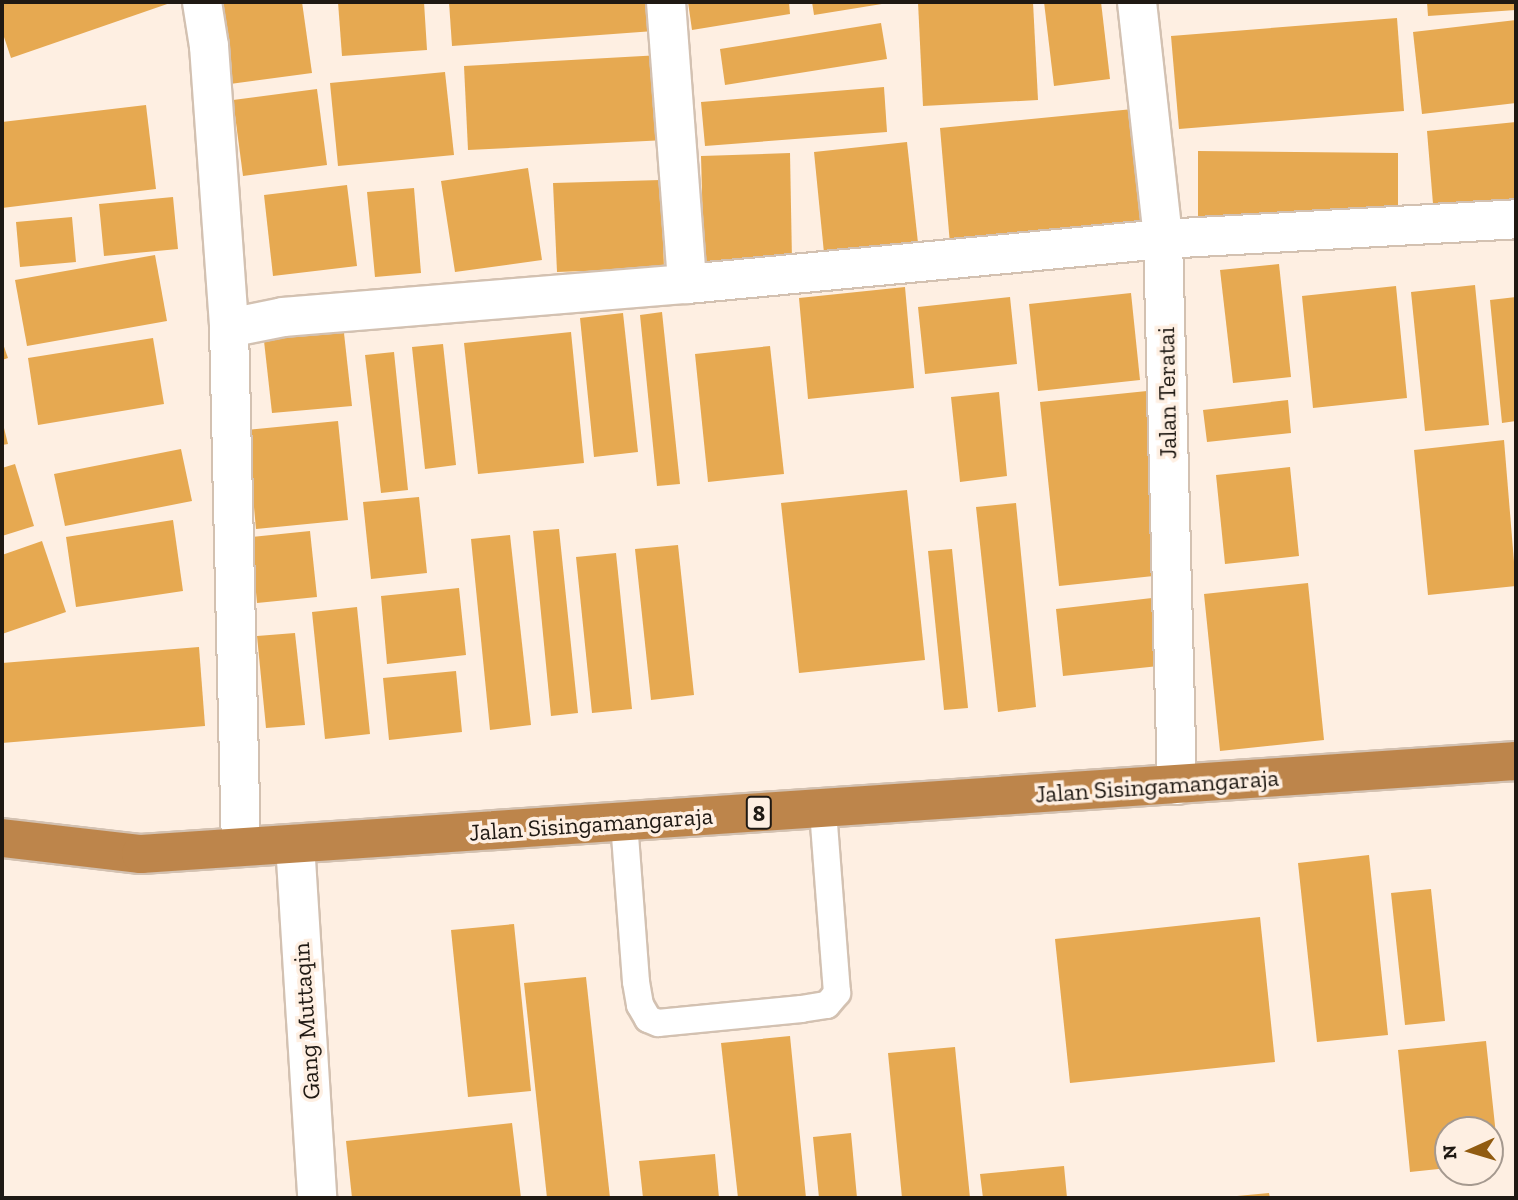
<!DOCTYPE html>
<html>
<head>
<meta charset="utf-8">
<style>
	body { margin:0 }
	#map { position:relative; width:1518px; height:1200px; overflow:hidden; background:#feefe2; font-family:"Zilla Slab",serif }
	div>[style] { position:absolute }
	.building>* { inset:0; background:#e6a951 }
	.roads { filter:drop-shadow(2px 0 #d3c1b1) drop-shadow(-2px 0 #d3c1b1) drop-shadow(0 2px #d3c1b1) drop-shadow(0 -2px #d3c1b1) }
	.lane>* { height:26px; margin:-13px; padding:0 13px; transform-origin:13px; border-radius:13px; background:#fff }
	.street>* { height:38px; margin:-19px; padding:0 19px; transform-origin:19px; border-radius:19px; background:#fff }
	.highway>* { height:38px; margin:-19px; padding:0 19px; transform-origin:19px; border-radius:19px; background:#bd854b }
	span { translate:-50% -50%; white-space:nowrap; text-align:center; line-height:1.15; -webkit-text-stroke:7px #feefe2; paint-order:stroke }
	.shield-label span { padding:2px 5px; background:#feefe2; border:2px solid; border-radius:5px; -webkit-text-stroke-width:0 }
	.shield-label { font-size:23px; color:#1f1913; font-weight:700 }
	.street-label { font-size:24px; color:#1f1913 }
	.frame { position:absolute; inset:0; border:4px solid #1f1913; pointer-events:none }
	.north { position:absolute; left:1434px; top:1116px; width:70px; height:70px; box-sizing:border-box; background:#feefe2; border:2px solid #a5998f; border-radius:50%; rotate:266deg; font-size:19px; font-weight:700; line-height:28px; text-align:center; color:#1f1913 }
	.north::after { content:''; display:block; margin:auto; width:24px; height:32px; background:#915b10; clip-path:polygon(50% 0,100% 100%,50% 72%,0 100%) }
</style>
</head>
<body>
<div id="map">
	<div class="building">
		<i style="clip-path:polygon(2px 2px,173px 2px,11px 58px,2px 31px)"></i>
		<i style="clip-path:polygon(203px 2px,302px 2px,312px 73px,215px 86px)"></i>
		<i style="clip-path:polygon(338px 2px,424px 2px,427px 50px,342px 56px)"></i>
		<i style="clip-path:polygon(449px 2px,652px 2px,654px 31px,452px 46px)"></i>
		<i style="clip-path:polygon(688px 2px,789px 2px,790px 14px,692px 30px)"></i>
		<i style="clip-path:polygon(812px 2px,888px 2px,888px 3px,814px 15px)"></i>
		<i style="clip-path:polygon(918px 2px,1033px 2px,1038px 100px,923px 106px)"></i>
		<i style="clip-path:polygon(1044px 2px,1101px 2px,1110px 79px,1054px 86px)"></i>
		<i style="clip-path:polygon(1427px 2px,1516px 2px,1516px 10px,1428px 16px)"></i>
		<i style="clip-path:polygon(1397px 18px,1404px 111px,1179px 129px,1171px 36px)"></i>
		<i style="clip-path:polygon(1516px 20px,1516px 103px,1422px 114px,1413px 32px)"></i>
		<i style="clip-path:polygon(881px 23px,887px 59px,725px 85px,720px 49px)"></i>
		<i style="clip-path:polygon(661px 55px,666px 140px,468px 150px,464px 66px)"></i>
		<i style="clip-path:polygon(445px 72px,454px 155px,338px 166px,330px 83px)"></i>
		<i style="clip-path:polygon(884px 87px,887px 132px,705px 146px,701px 102px)"></i>
		<i style="clip-path:polygon(317px 89px,327px 165px,243px 176px,233px 100px)"></i>
		<i style="clip-path:polygon(146px 105px,156px 189px,2px 208px,2px 122px)"></i>
		<i style="clip-path:polygon(1133px 109px,1144px 225px,950px 244px,940px 128px)"></i>
		<i style="clip-path:polygon(1516px 122px,1516px 208px,1434px 216px,1427px 131px)"></i>
		<i style="clip-path:polygon(907px 142px,918px 243px,824px 253px,814px 152px)"></i>
		<i style="clip-path:polygon(1198px 151px,1398px 153px,1398px 223px,1198px 220px)"></i>
		<i style="clip-path:polygon(790px 153px,792px 261px,704px 264px,701px 156px)"></i>
		<i style="clip-path:polygon(528px 168px,542px 260px,455px 272px,441px 181px)"></i>
		<i style="clip-path:polygon(661px 180px,664px 268px,557px 272px,553px 183px)"></i>
		<i style="clip-path:polygon(347px 185px,357px 266px,273px 276px,264px 195px)"></i>
		<i style="clip-path:polygon(414px 188px,421px 273px,375px 277px,367px 192px)"></i>
		<i style="clip-path:polygon(173px 197px,178px 249px,104px 256px,99px 204px)"></i>
		<i style="clip-path:polygon(72px 217px,76px 262px,20px 267px,16px 222px)"></i>
		<i style="clip-path:polygon(155px 255px,167px 321px,27px 346px,15px 280px)"></i>
		<i style="clip-path:polygon(1279px 264px,1291px 377px,1233px 383px,1220px 270px)"></i>
		<i style="clip-path:polygon(1475px 285px,1489px 425px,1425px 431px,1411px 292px)"></i>
		<i style="clip-path:polygon(1396px 286px,1407px 398px,1313px 408px,1302px 296px)"></i>
		<i style="clip-path:polygon(905px 287px,914px 388px,808px 399px,799px 298px)"></i>
		<i style="clip-path:polygon(1131px 293px,1140px 380px,1038px 391px,1029px 304px)"></i>
		<i style="clip-path:polygon(1010px 297px,1017px 364px,925px 374px,918px 307px)"></i>
		<i style="clip-path:polygon(1516px 297px,1516px 421px,1502px 423px,1490px 300px)"></i>
		<i style="clip-path:polygon(662px 312px,680px 484px,657px 486px,640px 315px)"></i>
		<i style="clip-path:polygon(623px 313px,638px 452px,594px 457px,580px 318px)"></i>
		<i style="clip-path:polygon(343px 324px,352px 406px,272px 413px,263px 332px)"></i>
		<i style="clip-path:polygon(571px 332px,584px 463px,478px 474px,464px 343px)"></i>
		<i style="clip-path:polygon(153px 338px,164px 404px,38px 425px,28px 358px)"></i>
		<i style="clip-path:polygon(2px 341px,8px 358px,2px 360px)"></i>
		<i style="clip-path:polygon(443px 344px,456px 465px,425px 469px,412px 347px)"></i>
		<i style="clip-path:polygon(770px 346px,784px 474px,708px 482px,695px 354px)"></i>
		<i style="clip-path:polygon(394px 352px,408px 490px,381px 493px,365px 355px)"></i>
		<i style="clip-path:polygon(1147px 391px,1163px 575px,1059px 586px,1040px 402px)"></i>
		<i style="clip-path:polygon(999px 392px,1007px 476px,960px 482px,951px 397px)"></i>
		<i style="clip-path:polygon(1288px 400px,1291px 433px,1207px 442px,1203px 410px)"></i>
		<i style="clip-path:polygon(338px 421px,348px 520px,256px 529px,247px 430px)"></i>
		<i style="clip-path:polygon(3px 424px,8px 444px,2px 445px,2px 425px)"></i>
		<i style="clip-path:polygon(1504px 440px,1516px 586px,1428px 595px,1414px 450px)"></i>
		<i style="clip-path:polygon(181px 449px,192px 501px,65px 526px,54px 474px)"></i>
		<i style="clip-path:polygon(15px 464px,34px 526px,2px 536px,2px 468px)"></i>
		<i style="clip-path:polygon(1290px 467px,1299px 556px,1225px 564px,1216px 475px)"></i>
		<i style="clip-path:polygon(907px 490px,925px 660px,799px 673px,781px 503px)"></i>
		<i style="clip-path:polygon(419px 497px,427px 573px,371px 579px,363px 502px)"></i>
		<i style="clip-path:polygon(1016px 503px,1036px 707px,998px 712px,976px 507px)"></i>
		<i style="clip-path:polygon(173px 520px,183px 591px,76px 607px,66px 537px)"></i>
		<i style="clip-path:polygon(559px 529px,578px 713px,551px 716px,533px 531px)"></i>
		<i style="clip-path:polygon(310px 531px,317px 597px,257px 603px,251px 537px)"></i>
		<i style="clip-path:polygon(510px 535px,531px 725px,490px 730px,471px 539px)"></i>
		<i style="clip-path:polygon(42px 541px,66px 612px,2px 634px,2px 555px)"></i>
		<i style="clip-path:polygon(678px 545px,694px 695px,651px 700px,635px 549px)"></i>
		<i style="clip-path:polygon(952px 549px,968px 708px,944px 710px,928px 551px)"></i>
		<i style="clip-path:polygon(616px 553px,632px 709px,592px 713px,576px 557px)"></i>
		<i style="clip-path:polygon(1308px 583px,1324px 740px,1220px 751px,1204px 594px)"></i>
		<i style="clip-path:polygon(459px 588px,466px 655px,387px 664px,381px 596px)"></i>
		<i style="clip-path:polygon(1152px 598px,1159px 666px,1063px 676px,1056px 609px)"></i>
		<i style="clip-path:polygon(357px 607px,370px 734px,325px 739px,312px 612px)"></i>
		<i style="clip-path:polygon(295px 633px,305px 725px,266px 728px,257px 636px)"></i>
		<i style="clip-path:polygon(199px 647px,205px 726px,2px 743px,2px 663px)"></i>
		<i style="clip-path:polygon(456px 671px,462px 732px,389px 740px,383px 678px)"></i>
		<i style="clip-path:polygon(1369px 855px,1388px 1035px,1317px 1042px,1298px 863px)"></i>
		<i style="clip-path:polygon(1431px 889px,1445px 1021px,1405px 1025px,1391px 893px)"></i>
		<i style="clip-path:polygon(1260px 917px,1275px 1062px,1070px 1083px,1055px 939px)"></i>
		<i style="clip-path:polygon(514px 924px,531px 1091px,468px 1097px,451px 930px)"></i>
		<i style="clip-path:polygon(586px 977px,610px 1198px,547px 1198px,524px 983px)"></i>
		<i style="clip-path:polygon(790px 1036px,806px 1198px,738px 1198px,721px 1043px)"></i>
		<i style="clip-path:polygon(1486px 1041px,1499px 1163px,1490px 1164px,1490px 1130px,1448px 1130px,1448px 1168px,1410px 1172px,1398px 1050px)"></i>
		<i style="clip-path:polygon(955px 1047px,970px 1198px,902px 1198px,888px 1053px)"></i>
		<i style="clip-path:polygon(512px 1123px,521px 1198px,352px 1198px,346px 1141px)"></i>
		<i style="clip-path:polygon(851px 1133px,857px 1198px,819px 1198px,813px 1137px)"></i>
		<i style="clip-path:polygon(715px 1154px,719px 1198px,643px 1198px,639px 1161px)"></i>
		<i style="clip-path:polygon(1064px 1166px,1067px 1198px,983px 1198px,980px 1174px)"></i>
		<i style="clip-path:polygon(1269px 1193px,1270px 1198px,1238px 1198px,1237px 1196px)"></i>
	</div>
	<div class="roads">
		<div class="lane">
			<i style="left:624px;top:822px;width:160px;rotate:85.7deg"></i>
			<i style="left:636px;top:982px;width:23px;rotate:80deg"></i>
			<i style="left:640px;top:1005px;width:16px;rotate:60deg"></i>
			<i style="left:648px;top:1019px;width:11px;rotate:22deg"></i>
			<i style="left:658px;top:1023px;width:144px;rotate:-5.6deg"></i>
			<i style="left:801px;top:1009px;width:26px;rotate:-9deg"></i>
			<i style="left:827px;top:1005px;width:16px;rotate:-50deg"></i>
			<i style="left:837px;top:993px;width:185px;rotate:-94.4deg"></i>
		</div>
		<div class="street">
			<i style="left:202px;top:2px;width:45px;rotate:81deg"></i>
			<i style="left:209px;top:46px;width:283px;rotate:85.9deg"></i>
			<i style="left:229px;top:328px;width:519px;rotate:88.68deg"></i>
			<i style="left:666px;top:2px;width:283px;rotate:85.7deg"></i>
			<i style="left:1137px;top:2px;width:238px;rotate:83.7deg"></i>
			<i style="left:1163px;top:239px;width:546px;rotate:88.53deg"></i>
			<i style="left:229px;top:328px;width:55px;rotate:-11.5deg"></i>
			<i style="left:283px;top:317px;width:405px;rotate:-4.7deg"></i>
			<i style="left:687px;top:284px;width:478px;rotate:-5.4deg"></i>
			<i style="left:1163px;top:239px;width:354px;rotate:-3.2deg"></i>
			<i style="left:295px;top:844px;width:355px;rotate:86.4deg"></i>
		</div>
		<div class="highway">
			<i style="left:2px;top:838px;width:140px;rotate:6.6deg"></i>
			<i style="left:141px;top:854px;width:1378px;rotate:-3.87deg"></i>
		</div>
	</div>
	<div class="shield-label">
		<span style="left:759px;top:813px">8</span>
	</div>
	<div class="street-label">
		<span style="left:1167px;top:393px;rotate:-91deg">Jalan Teratai</span>
		<span style="left:1157px;top:786px;rotate:-4deg">Jalan Sisingamangaraja</span>
		<span style="left:591px;top:824px;rotate:-4deg">Jalan Sisingamangaraja</span>
		<span style="left:306px;top:1021px;rotate:-94deg">Gang Muttaqin</span>
	</div>
	<div class="frame"></div>
	<div class="north">N</div>
</div>
</body>
</html>
